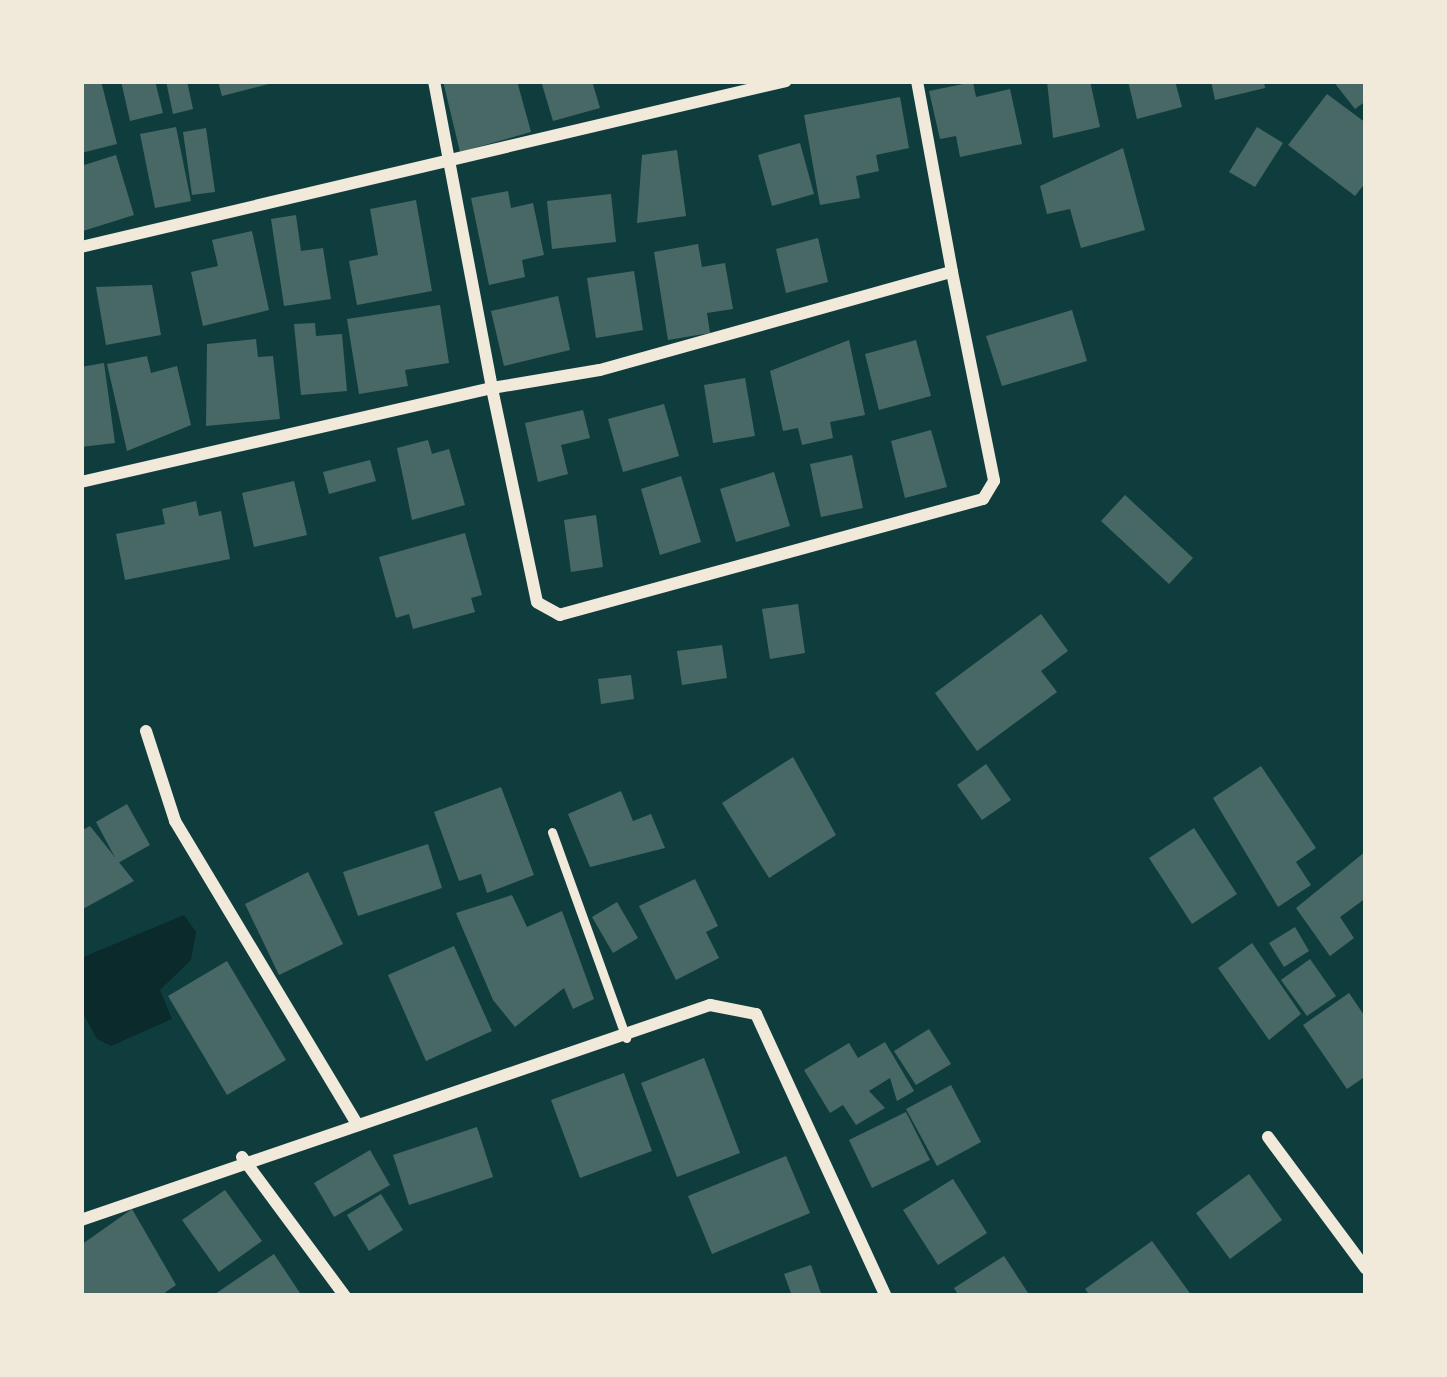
<!DOCTYPE html>
<html>
<head>
<meta charset="utf-8">
<style>
	body { margin:0 }
	#map { position:relative; width:1447px; height:1377px; overflow:hidden; background:#0f3d3e; font-family:Lora,serif }
	div>[style] { position:absolute }
	.water>* { inset:0; background:#0a2a2b }
	.building>* { inset:0; background:#486865 }
	.service>* { height:9px; margin:-4.5px; padding:0 4.5px; transform-origin:4.5px; border-radius:4.5px; background:#f1e9da }
	.minor>* { height:12px; margin:-6px; padding:0 6px; transform-origin:6px; border-radius:6px; background:#f1e9da }
	span { translate:-50% -50%; white-space:nowrap; text-align:center; line-height:1.15; -webkit-text-stroke:12px #f1e9da; paint-order:stroke }
	.frame { position:absolute; inset:0; border:84px solid #f1e9da; pointer-events:none }
</style>
</head>
<body>
<div id="map">
	<div class="water">
		<i style="clip-path:polygon(184px 915px,196px 932px,191px 960px,160px 990px,172px 1019px,111px 1046px,97px 1039px,81px 1010px,81px 958px)"></i>
	</div>
	<div class="building">
		<i style="clip-path:polygon(81px 81px,101px 81px,117px 144px,81px 153px)"></i>
		<i style="clip-path:polygon(121px 81px,155px 81px,163px 113px,130px 121px)"></i>
		<i style="clip-path:polygon(166px 81px,187px 81px,193px 109px,173px 114px)"></i>
		<i style="clip-path:polygon(218px 81px,273px 81px,273px 83px,222px 96px)"></i>
		<i style="clip-path:polygon(443px 81px,517px 81px,531px 132px,460px 152px)"></i>
		<i style="clip-path:polygon(541px 81px,592px 81px,600px 108px,553px 121px)"></i>
		<i style="clip-path:polygon(1047px 81px,1090px 81px,1100px 127px,1053px 138px)"></i>
		<i style="clip-path:polygon(1128px 81px,1175px 81px,1182px 107px,1137px 119px)"></i>
		<i style="clip-path:polygon(1211px 81px,1264px 81px,1265px 88px,1215px 100px)"></i>
		<i style="clip-path:polygon(1333px 81px,1366px 81px,1366px 101px,1355px 109px)"></i>
		<i style="clip-path:polygon(973px 82px,976px 97px,1010px 89px,1022px 144px,960px 157px,956px 136px,940px 139px,929px 91px)"></i>
		<i style="clip-path:polygon(1327px 94px,1366px 123px,1366px 182px,1355px 196px,1288px 145px)"></i>
		<i style="clip-path:polygon(900px 97px,909px 148px,876px 155px,879px 171px,856px 176px,860px 198px,820px 205px,804px 115px)"></i>
		<i style="clip-path:polygon(176px 127px,191px 201px,155px 208px,140px 134px)"></i>
		<i style="clip-path:polygon(1257px 127px,1283px 143px,1255px 187px,1229px 172px)"></i>
		<i style="clip-path:polygon(206px 128px,215px 192px,192px 195px,183px 132px)"></i>
		<i style="clip-path:polygon(800px 143px,814px 194px,772px 206px,758px 155px)"></i>
		<i style="clip-path:polygon(1123px 148px,1145px 230px,1081px 248px,1070px 209px,1047px 214px,1040px 186px)"></i>
		<i style="clip-path:polygon(677px 150px,686px 216px,637px 223px,642px 155px)"></i>
		<i style="clip-path:polygon(116px 155px,134px 215px,83px 231px,81px 166px)"></i>
		<i style="clip-path:polygon(508px 191px,511px 208px,533px 203px,544px 255px,522px 260px,525px 277px,489px 285px,471px 198px)"></i>
		<i style="clip-path:polygon(611px 194px,616px 242px,552px 249px,547px 201px)"></i>
		<i style="clip-path:polygon(416px 200px,432px 291px,357px 305px,349px 261px,378px 255px,370px 209px)"></i>
		<i style="clip-path:polygon(296px 215px,301px 251px,323px 248px,331px 299px,284px 306px,271px 219px)"></i>
		<i style="clip-path:polygon(252px 231px,269px 310px,203px 326px,191px 272px,218px 266px,212px 240px)"></i>
		<i style="clip-path:polygon(818px 238px,828px 282px,786px 293px,776px 249px)"></i>
		<i style="clip-path:polygon(698px 244px,702px 267px,725px 263px,733px 309px,707px 313px,710px 333px,668px 340px,654px 252px)"></i>
		<i style="clip-path:polygon(634px 271px,643px 330px,596px 338px,587px 278px)"></i>
		<i style="clip-path:polygon(152px 285px,161px 335px,106px 345px,96px 287px)"></i>
		<i style="clip-path:polygon(558px 296px,570px 350px,504px 366px,491px 311px)"></i>
		<i style="clip-path:polygon(440px 305px,449px 363px,405px 370px,408px 386px,359px 394px,347px 319px)"></i>
		<i style="clip-path:polygon(1072px 310px,1087px 361px,1002px 386px,986px 336px)"></i>
		<i style="clip-path:polygon(315px 323px,316px 336px,342px 334px,347px 391px,301px 395px,294px 324px)"></i>
		<i style="clip-path:polygon(256px 339px,258px 357px,273px 356px,280px 419px,206px 426px,207px 344px)"></i>
		<i style="clip-path:polygon(849px 340px,865px 415px,830px 422px,833px 438px,802px 445px,798px 428px,783px 431px,770px 371px)"></i>
		<i style="clip-path:polygon(916px 340px,931px 396px,879px 410px,865px 354px)"></i>
		<i style="clip-path:polygon(147px 356px,151px 373px,177px 366px,191px 425px,127px 451px,107px 364px)"></i>
		<i style="clip-path:polygon(104px 363px,115px 443px,81px 447px,81px 367px)"></i>
		<i style="clip-path:polygon(745px 378px,755px 436px,713px 443px,704px 385px)"></i>
		<i style="clip-path:polygon(664px 404px,679px 456px,623px 472px,608px 419px)"></i>
		<i style="clip-path:polygon(583px 410px,590px 438px,561px 445px,568px 474px,538px 482px,525px 423px)"></i>
		<i style="clip-path:polygon(931px 430px,947px 487px,905px 498px,891px 441px)"></i>
		<i style="clip-path:polygon(428px 440px,432px 454px,449px 449px,465px 505px,412px 520px,397px 448px)"></i>
		<i style="clip-path:polygon(852px 455px,863px 508px,821px 517px,810px 464px)"></i>
		<i style="clip-path:polygon(370px 460px,376px 481px,329px 494px,323px 472px)"></i>
		<i style="clip-path:polygon(774px 472px,790px 526px,736px 542px,720px 489px)"></i>
		<i style="clip-path:polygon(681px 476px,701px 542px,660px 555px,641px 489px)"></i>
		<i style="clip-path:polygon(294px 481px,307px 535px,254px 547px,242px 493px)"></i>
		<i style="clip-path:polygon(1125px 495px,1193px 558px,1169px 584px,1101px 521px)"></i>
		<i style="clip-path:polygon(196px 501px,199px 516px,221px 511px,230px 559px,125px 580px,116px 534px,165px 524px,162px 509px)"></i>
		<i style="clip-path:polygon(596px 515px,603px 567px,571px 572px,564px 520px)"></i>
		<i style="clip-path:polygon(465px 533px,482px 595px,471px 598px,475px 612px,413px 629px,409px 614px,396px 618px,379px 557px)"></i>
		<i style="clip-path:polygon(798px 604px,805px 653px,770px 659px,762px 609px)"></i>
		<i style="clip-path:polygon(1041px 614px,1068px 651px,1041px 671px,1057px 692px,977px 751px,935px 693px)"></i>
		<i style="clip-path:polygon(722px 645px,727px 678px,682px 685px,677px 651px)"></i>
		<i style="clip-path:polygon(631px 675px,634px 699px,601px 704px,598px 679px)"></i>
		<i style="clip-path:polygon(793px 757px,836px 835px,769px 878px,722px 803px)"></i>
		<i style="clip-path:polygon(986px 764px,1011px 800px,982px 820px,957px 785px)"></i>
		<i style="clip-path:polygon(1261px 766px,1316px 848px,1296px 862px,1311px 885px,1278px 907px,1213px 798px)"></i>
		<i style="clip-path:polygon(501px 787px,534px 875px,487px 893px,481px 874px,459px 881px,434px 812px)"></i>
		<i style="clip-path:polygon(621px 791px,633px 821px,651px 814px,665px 848px,590px 867px,568px 814px)"></i>
		<i style="clip-path:polygon(127px 804px,150px 845px,118px 863px,96px 822px)"></i>
		<i style="clip-path:polygon(90px 826px,134px 881px,81px 910px,81px 831px)"></i>
		<i style="clip-path:polygon(1194px 828px,1237px 894px,1192px 924px,1149px 858px)"></i>
		<i style="clip-path:polygon(428px 844px,442px 888px,358px 916px,343px 872px)"></i>
		<i style="clip-path:polygon(1366px 851px,1366px 898px,1340px 917px,1354px 938px,1330px 956px,1296px 908px)"></i>
		<i style="clip-path:polygon(308px 872px,343px 944px,279px 975px,245px 904px)"></i>
		<i style="clip-path:polygon(695px 879px,718px 926px,706px 932px,719px 958px,676px 980px,639px 906px)"></i>
		<i style="clip-path:polygon(512px 895px,527px 927px,562px 911px,594px 999px,573px 1009px,564px 988px,515px 1027px,493px 1000px,456px 913px)"></i>
		<i style="clip-path:polygon(617px 902px,638px 938px,613px 953px,592px 917px)"></i>
		<i style="clip-path:polygon(1295px 927px,1309px 951px,1284px 967px,1269px 943px)"></i>
		<i style="clip-path:polygon(1252px 943px,1301px 1014px,1269px 1040px,1218px 968px)"></i>
		<i style="clip-path:polygon(454px 946px,492px 1031px,426px 1061px,388px 975px)"></i>
		<i style="clip-path:polygon(1310px 959px,1336px 996px,1307px 1016px,1281px 980px)"></i>
		<i style="clip-path:polygon(227px 961px,286px 1060px,227px 1095px,168px 996px)"></i>
		<i style="clip-path:polygon(1349px 993px,1366px 1018px,1366px 1076px,1347px 1089px,1303px 1025px)"></i>
		<i style="clip-path:polygon(929px 1029px,951px 1064px,916px 1085px,894px 1051px)"></i>
		<i style="clip-path:polygon(885px 1042px,914px 1091px,897px 1101px,890px 1078px,869px 1091px,885px 1108px,856px 1125px,843px 1105px,830px 1113px,804px 1070px,849px 1043px,858px 1058px)"></i>
		<i style="clip-path:polygon(704px 1058px,740px 1153px,677px 1177px,641px 1083px)"></i>
		<i style="clip-path:polygon(624px 1073px,652px 1151px,580px 1178px,551px 1100px)"></i>
		<i style="clip-path:polygon(951px 1085px,981px 1142px,937px 1166px,906px 1109px)"></i>
		<i style="clip-path:polygon(906px 1112px,930px 1160px,872px 1188px,849px 1140px)"></i>
		<i style="clip-path:polygon(477px 1127px,493px 1177px,409px 1205px,393px 1155px)"></i>
		<i style="clip-path:polygon(370px 1150px,390px 1185px,334px 1217px,314px 1183px)"></i>
		<i style="clip-path:polygon(786px 1156px,810px 1213px,712px 1254px,688px 1196px)"></i>
		<i style="clip-path:polygon(1249px 1174px,1282px 1220px,1230px 1259px,1196px 1213px)"></i>
		<i style="clip-path:polygon(953px 1179px,987px 1233px,938px 1265px,903px 1210px)"></i>
		<i style="clip-path:polygon(225px 1190px,262px 1241px,219px 1272px,182px 1220px)"></i>
		<i style="clip-path:polygon(381px 1194px,403px 1230px,369px 1251px,347px 1215px)"></i>
		<i style="clip-path:polygon(132px 1209px,176px 1285px,160px 1296px,81px 1296px,81px 1245px)"></i>
		<i style="clip-path:polygon(1152px 1241px,1192px 1296px,1090px 1296px,1085px 1289px)"></i>
		<i style="clip-path:polygon(274px 1254px,302px 1296px,212px 1296px)"></i>
		<i style="clip-path:polygon(1004px 1256px,1030px 1296px,959px 1296px,954px 1288px)"></i>
		<i style="clip-path:polygon(811px 1265px,822px 1296px,792px 1296px,784px 1274px)"></i>
	</div>
	<div class="service">
		<i style="left:552px;top:832px;width:219px;rotate:70.2deg"></i>
	</div>
	<div class="minor">
		<i style="left:917px;top:81px;width:194px;rotate:79.6deg"></i>
		<i style="left:81px;top:247px;width:724px;rotate:-13.25deg"></i>
		<i style="left:81px;top:482px;width:422px;rotate:-12.9deg"></i>
		<i style="left:492px;top:388px;width:109px;rotate:-9.5deg"></i>
		<i style="left:600px;top:370px;width:365px;rotate:-15.6deg"></i>
		<i style="left:952px;top:272px;width:213px;rotate:78.6deg"></i>
		<i style="left:994px;top:481px;width:21px;rotate:121deg"></i>
		<i style="left:983px;top:499px;width:439px;rotate:164.7deg"></i>
		<i style="left:560px;top:615px;width:26px;rotate:-151deg"></i>
		<i style="left:537px;top:602px;width:219px;rotate:-101.9deg"></i>
		<i style="left:492px;top:388px;width:312px;rotate:-100.7deg"></i>
		<i style="left:146px;top:731px;width:95px;rotate:72.1deg"></i>
		<i style="left:175px;top:821px;width:353px;rotate:59deg"></i>
		<i style="left:1268px;top:1137px;width:164px;rotate:53.4deg"></i>
		<i style="left:242px;top:1157px;width:173px;rotate:53.5deg"></i>
		<i style="left:81px;top:1220px;width:665px;rotate:-18.87deg"></i>
		<i style="left:710px;top:1005px;width:47px;rotate:11.1deg"></i>
		<i style="left:756px;top:1014px;width:311px;rotate:65.3deg"></i>
	</div>
	<div class="frame"></div>
</div>
</body>
</html>
